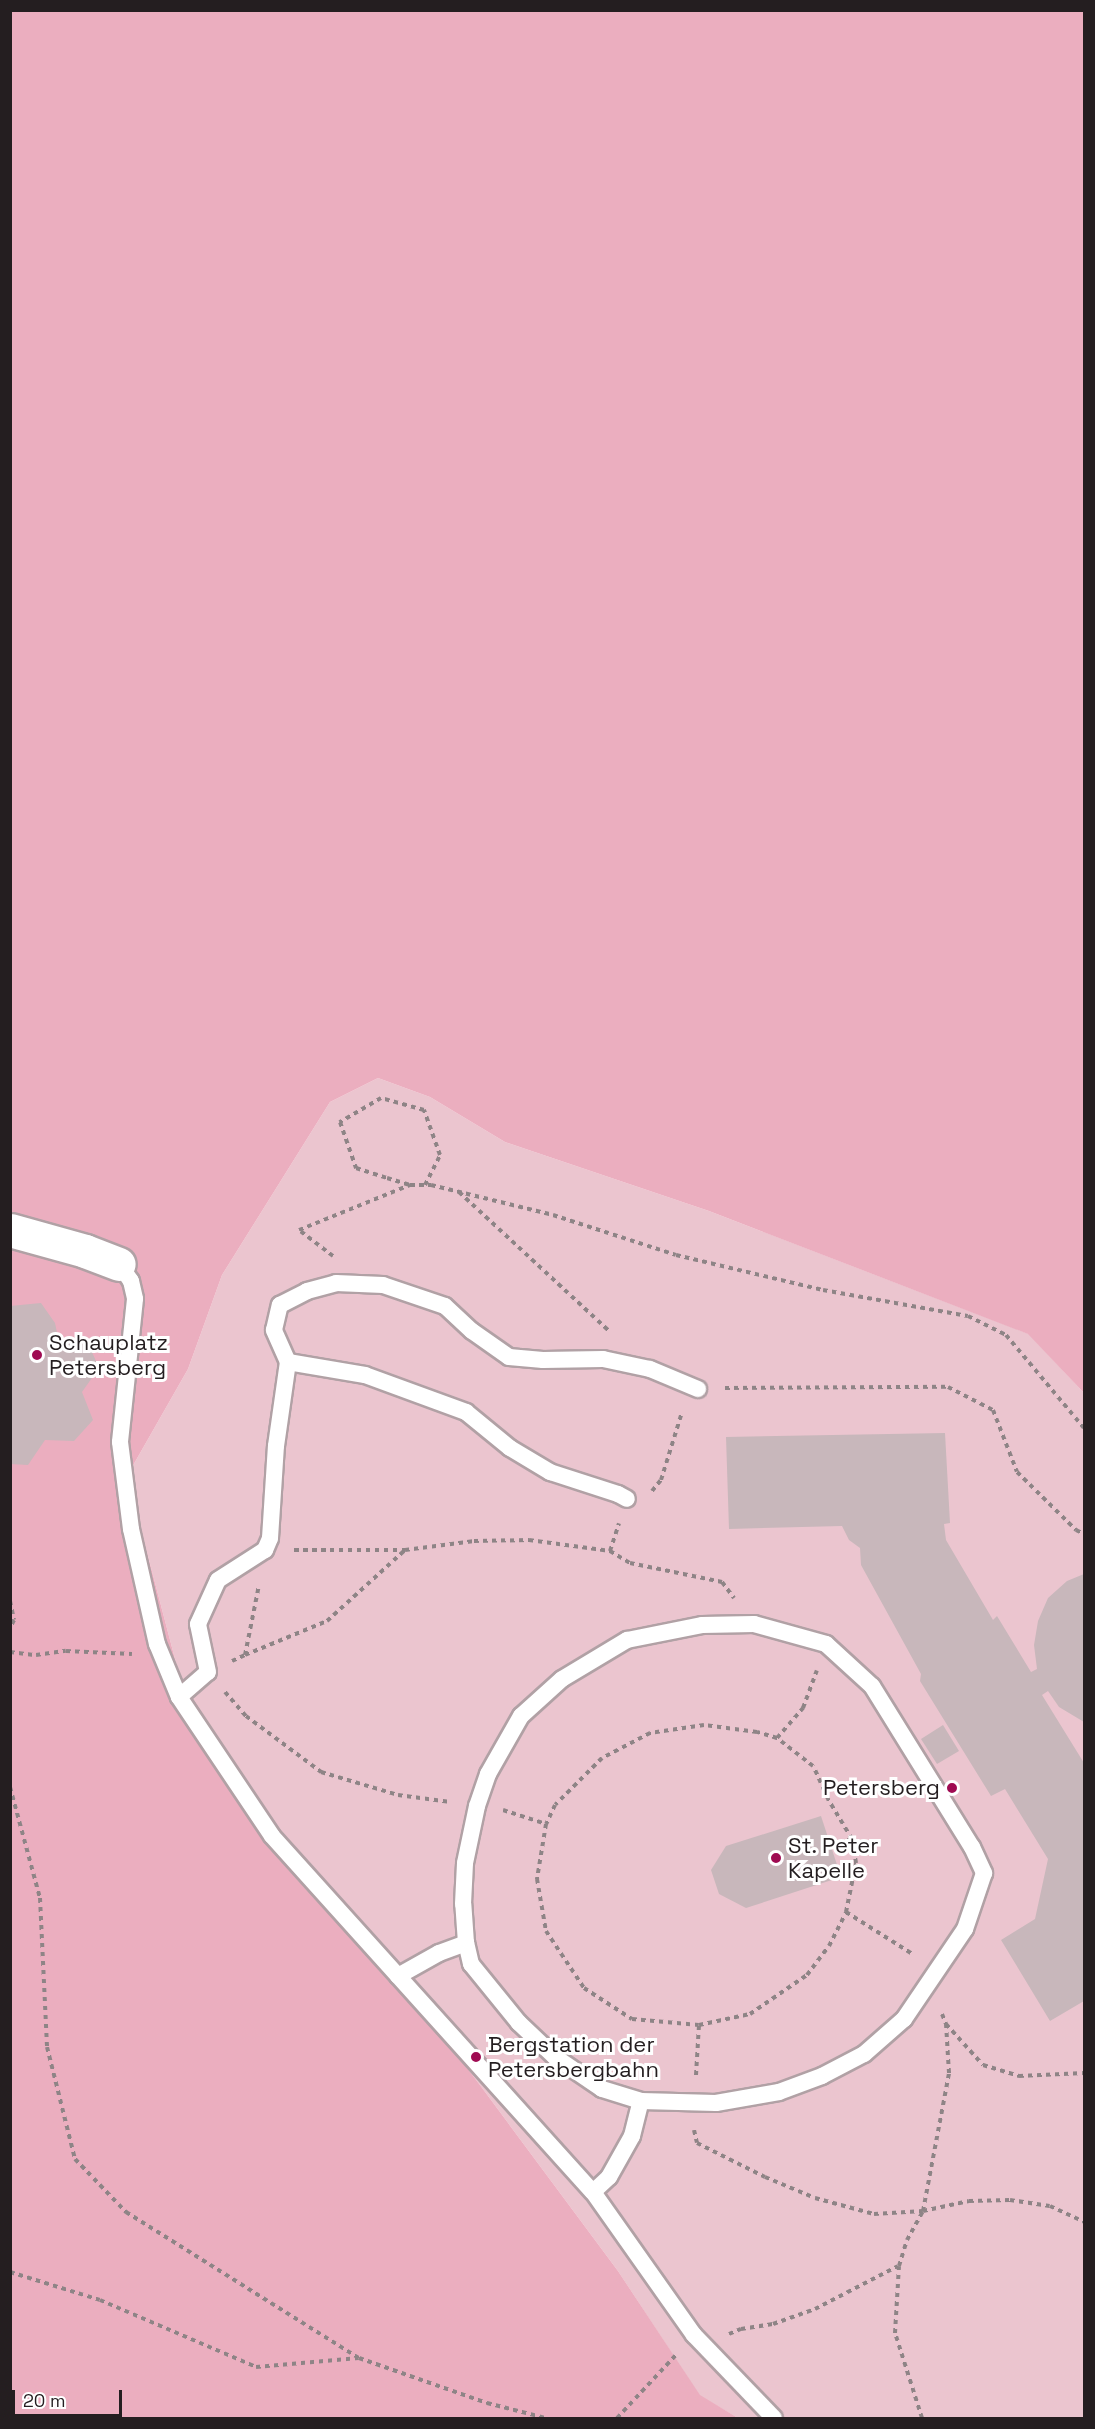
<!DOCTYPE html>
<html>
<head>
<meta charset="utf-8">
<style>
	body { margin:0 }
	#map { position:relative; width:1095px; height:2429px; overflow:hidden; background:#fef0f3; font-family:"Space Grotesk",sans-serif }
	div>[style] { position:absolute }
	.green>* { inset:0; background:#ebc5cf }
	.forest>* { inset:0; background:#ebaebf }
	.building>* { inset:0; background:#c8b7bb }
	.path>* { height:4px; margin-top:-2px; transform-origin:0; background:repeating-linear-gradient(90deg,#8e8486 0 4.5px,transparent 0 9px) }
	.roads { filter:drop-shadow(2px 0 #b1a1a5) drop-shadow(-2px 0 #b1a1a5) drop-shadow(0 2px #b1a1a5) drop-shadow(0 -2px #b1a1a5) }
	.service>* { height:16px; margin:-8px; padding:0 8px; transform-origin:8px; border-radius:8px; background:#fff }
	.minor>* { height:33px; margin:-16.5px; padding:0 16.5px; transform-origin:16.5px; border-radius:16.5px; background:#fff }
	.dots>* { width:16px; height:16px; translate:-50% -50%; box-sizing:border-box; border:3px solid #fff; border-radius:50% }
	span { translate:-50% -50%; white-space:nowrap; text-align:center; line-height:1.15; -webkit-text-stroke:6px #fff; paint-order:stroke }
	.poi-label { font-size:22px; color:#241e20 }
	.left { translate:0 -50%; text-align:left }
	.right { translate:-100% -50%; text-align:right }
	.frame { position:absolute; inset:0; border:12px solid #241e20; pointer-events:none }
	.scale { position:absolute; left:12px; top:2390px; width:110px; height:27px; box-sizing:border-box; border:3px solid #241e20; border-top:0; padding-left:8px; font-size:18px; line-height:21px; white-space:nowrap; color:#241e20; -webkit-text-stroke:4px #fff; paint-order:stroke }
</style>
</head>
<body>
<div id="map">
	<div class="green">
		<i style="clip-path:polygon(378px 1078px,430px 1097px,505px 1142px,709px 1211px,1029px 1334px,1084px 1393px,1084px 2418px,738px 2418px,700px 2396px,618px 2271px,465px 2065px,297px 1860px,180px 1678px,127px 1476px,188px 1369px,222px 1275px,330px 1102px)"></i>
	</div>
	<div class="forest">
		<i style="clip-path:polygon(11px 11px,1084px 11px,1084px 1393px,1028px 1334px,709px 1211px,505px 1142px,430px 1097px,378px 1078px,330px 1102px,222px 1275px,188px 1369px,127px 1476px,180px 1678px,297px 1860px,465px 2065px,618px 2271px,700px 2395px,738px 2418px,11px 2418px)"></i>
	</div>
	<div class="building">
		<i style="clip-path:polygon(41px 1303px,55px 1323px,59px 1342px,88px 1343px,99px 1368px,82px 1392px,93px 1420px,74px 1441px,45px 1440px,28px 1465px,10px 1464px,10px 1306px)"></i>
		<i style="clip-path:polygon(945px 1433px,950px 1523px,944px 1524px,946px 1540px,993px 1620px,997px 1616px,1031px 1672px,1037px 1669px,1034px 1645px,1038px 1621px,1048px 1598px,1067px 1581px,1084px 1574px,1084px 1722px,1059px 1707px,1048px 1691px,1042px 1695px,1084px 1763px,1084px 2001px,1050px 2021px,1001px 1940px,1035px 1919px,1048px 1859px,1005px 1789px,991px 1796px,920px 1681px,921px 1674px,861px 1565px,860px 1548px,849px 1540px,842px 1526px,729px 1529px,726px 1437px)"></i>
		<i style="clip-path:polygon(943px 1725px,959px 1751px,937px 1764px,921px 1739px)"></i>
		<i style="clip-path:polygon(821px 1816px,841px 1877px,746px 1908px,719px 1894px,711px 1870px,726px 1846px)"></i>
	</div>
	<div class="path">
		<i style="left:425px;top:1185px;width:34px;rotate:-63deg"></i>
		<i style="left:440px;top:1155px;width:48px;rotate:-109.6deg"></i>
		<i style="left:424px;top:1110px;width:45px;rotate:-164.4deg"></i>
		<i style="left:381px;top:1098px;width:48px;rotate:149.7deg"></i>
		<i style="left:340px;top:1122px;width:49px;rotate:70.8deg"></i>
		<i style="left:356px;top:1168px;width:33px;rotate:18deg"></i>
		<i style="left:387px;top:1178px;width:24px;rotate:17deg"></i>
		<i style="left:410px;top:1185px;width:21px"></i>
		<i style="left:431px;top:1185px;width:126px;rotate:13.8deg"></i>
		<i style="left:553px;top:1215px;width:129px;rotate:18deg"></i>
		<i style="left:676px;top:1255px;width:151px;rotate:13.4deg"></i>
		<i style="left:823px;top:1290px;width:147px;rotate:10.2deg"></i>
		<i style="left:968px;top:1316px;width:42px;rotate:26.6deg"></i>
		<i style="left:1006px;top:1335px;width:121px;rotate:50deg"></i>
		<i style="left:459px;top:1192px;width:206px;rotate:42.8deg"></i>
		<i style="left:333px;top:1256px;width:43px;rotate:-142.6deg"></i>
		<i style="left:299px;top:1230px;width:120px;rotate:-22.1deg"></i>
		<i style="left:725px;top:1388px;width:223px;rotate:-0.3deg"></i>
		<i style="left:948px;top:1387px;width:51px;rotate:27.1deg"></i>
		<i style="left:993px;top:1410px;width:66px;rotate:68.8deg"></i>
		<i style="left:1017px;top:1472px;width:83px;rotate:44.5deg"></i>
		<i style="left:1076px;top:1530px;width:9px;rotate:27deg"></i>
		<i style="left:652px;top:1491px;width:14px;rotate:-51deg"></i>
		<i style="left:661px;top:1480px;width:71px;rotate:-72.8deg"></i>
		<i style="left:294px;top:1550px;width:111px"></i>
		<i style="left:405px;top:1550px;width:70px;rotate:-7.4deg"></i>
		<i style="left:474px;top:1541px;width:55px;rotate:-1deg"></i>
		<i style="left:529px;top:1540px;width:82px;rotate:7.7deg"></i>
		<i style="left:610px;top:1551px;width:23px;rotate:31deg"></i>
		<i style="left:630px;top:1563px;width:94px;rotate:11.7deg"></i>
		<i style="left:722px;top:1582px;width:20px;rotate:53deg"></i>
		<i style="left:610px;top:1551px;width:29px;rotate:-72deg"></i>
		<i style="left:10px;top:1601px;width:19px;rotate:78deg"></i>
		<i style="left:14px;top:1620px;width:9px;rotate:117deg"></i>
		<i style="left:10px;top:1652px;width:26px;rotate:7deg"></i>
		<i style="left:36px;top:1655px;width:30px;rotate:-8deg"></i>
		<i style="left:66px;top:1651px;width:66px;rotate:2.6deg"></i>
		<i style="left:245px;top:1655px;width:89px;rotate:-22.5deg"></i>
		<i style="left:327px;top:1621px;width:104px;rotate:-42.3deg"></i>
		<i style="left:232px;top:1661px;width:14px;rotate:-25deg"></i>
		<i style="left:245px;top:1655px;width:71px;rotate:-78.7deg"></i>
		<i style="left:225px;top:1692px;width:32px;rotate:49deg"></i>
		<i style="left:246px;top:1716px;width:94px;rotate:36.7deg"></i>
		<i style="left:321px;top:1772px;width:80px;rotate:16.6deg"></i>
		<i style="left:398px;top:1795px;width:53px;rotate:7.5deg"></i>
		<i style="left:777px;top:1738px;width:40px;rotate:-49deg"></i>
		<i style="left:803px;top:1708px;width:40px;rotate:-69.8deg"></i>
		<i style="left:10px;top:1787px;width:115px;rotate:74.9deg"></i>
		<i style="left:40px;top:1898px;width:149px;rotate:87.3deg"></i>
		<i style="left:47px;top:2047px;width:115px;rotate:76deg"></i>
		<i style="left:75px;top:2159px;width:74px;rotate:46.1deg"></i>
		<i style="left:126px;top:2212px;width:275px;rotate:32.1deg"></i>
		<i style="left:503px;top:1810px;width:45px;rotate:18deg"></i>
		<i style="left:546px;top:1824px;width:56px;rotate:99.3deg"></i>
		<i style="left:537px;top:1879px;width:53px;rotate:80.2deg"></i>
		<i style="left:546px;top:1931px;width:69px;rotate:56.3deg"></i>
		<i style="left:584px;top:1988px;width:57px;rotate:32.9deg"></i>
		<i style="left:632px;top:2019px;width:67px;rotate:5.1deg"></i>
		<i style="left:699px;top:2025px;width:52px;rotate:-12.2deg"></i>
		<i style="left:750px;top:2014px;width:69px;rotate:-34.4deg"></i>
		<i style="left:807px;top:1975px;width:36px;rotate:-53deg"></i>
		<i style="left:829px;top:1946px;width:38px;rotate:-63deg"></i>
		<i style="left:846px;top:1912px;width:50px;rotate:-78.5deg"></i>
		<i style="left:856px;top:1863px;width:24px;rotate:-99deg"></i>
		<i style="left:852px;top:1839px;width:47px;rotate:-121deg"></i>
		<i style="left:828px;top:1799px;width:36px;rotate:-114deg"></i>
		<i style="left:813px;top:1766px;width:46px;rotate:-142.1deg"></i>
		<i style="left:777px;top:1738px;width:21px;rotate:-163deg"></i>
		<i style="left:757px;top:1732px;width:53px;rotate:-172.5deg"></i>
		<i style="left:704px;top:1725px;width:55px;rotate:171.6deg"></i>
		<i style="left:650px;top:1733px;width:54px;rotate:152.5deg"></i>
		<i style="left:602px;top:1758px;width:66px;rotate:135deg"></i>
		<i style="left:555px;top:1805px;width:21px;rotate:115deg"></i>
		<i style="left:830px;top:1845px;width:23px;rotate:-15deg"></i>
		<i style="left:846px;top:1912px;width:80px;rotate:32.3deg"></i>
		<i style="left:942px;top:2014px;width:11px;rotate:68deg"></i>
		<i style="left:946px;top:2024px;width:55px;rotate:47.9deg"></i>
		<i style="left:983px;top:2065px;width:38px;rotate:17deg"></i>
		<i style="left:1019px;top:2076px;width:65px;rotate:-2.6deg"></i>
		<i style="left:696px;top:2075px;width:50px;rotate:-86.6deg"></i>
		<i style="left:694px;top:2130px;width:13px;rotate:77deg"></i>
		<i style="left:697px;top:2143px;width:76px;rotate:26.6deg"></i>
		<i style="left:765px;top:2177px;width:54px;rotate:22.8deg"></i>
		<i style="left:815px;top:2198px;width:61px;rotate:15.2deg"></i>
		<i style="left:874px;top:2214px;width:49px;rotate:-3.5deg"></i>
		<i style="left:923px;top:2211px;width:47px;rotate:-12.3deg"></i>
		<i style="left:969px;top:2201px;width:41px;rotate:-1.4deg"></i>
		<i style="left:1010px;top:2200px;width:40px;rotate:8.5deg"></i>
		<i style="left:1050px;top:2206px;width:38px;rotate:25deg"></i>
		<i style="left:10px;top:2272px;width:94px;rotate:17.3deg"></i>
		<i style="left:100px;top:2300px;width:170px;rotate:23.2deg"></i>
		<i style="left:256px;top:2367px;width:103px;rotate:-5deg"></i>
		<i style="left:359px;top:2358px;width:136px;rotate:19.4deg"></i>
		<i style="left:487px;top:2403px;width:61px;rotate:14.3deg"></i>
		<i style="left:729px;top:2334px;width:13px;rotate:-23deg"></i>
		<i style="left:741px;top:2329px;width:32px;rotate:-9deg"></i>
		<i style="left:773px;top:2324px;width:45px;rotate:-19.7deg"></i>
		<i style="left:815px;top:2309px;width:93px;rotate:-27.4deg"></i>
		<i style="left:617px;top:2418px;width:86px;rotate:-46.9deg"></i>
		<i style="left:922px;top:2418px;width:89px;rotate:-107.6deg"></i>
		<i style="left:895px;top:2333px;width:67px;rotate:-86.6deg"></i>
		<i style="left:899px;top:2266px;width:27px;rotate:-73deg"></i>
		<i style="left:907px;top:2240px;width:33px;rotate:-61deg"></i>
		<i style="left:923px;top:2211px;width:140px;rotate:-79.3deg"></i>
		<i style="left:949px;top:2073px;width:49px;rotate:-93.5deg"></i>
	</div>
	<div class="roads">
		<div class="service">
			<i style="left:119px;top:1264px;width:21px;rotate:55deg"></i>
			<i style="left:131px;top:1281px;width:18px;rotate:77deg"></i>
			<i style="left:135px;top:1299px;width:144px;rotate:96deg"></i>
			<i style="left:120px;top:1442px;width:88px;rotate:82.8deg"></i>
			<i style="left:131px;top:1529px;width:118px;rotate:77.3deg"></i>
			<i style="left:157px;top:1644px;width:57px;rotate:67.5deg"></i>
			<i style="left:179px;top:1697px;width:167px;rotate:56.2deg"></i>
			<i style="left:272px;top:1836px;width:479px;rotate:48deg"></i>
			<i style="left:593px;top:2192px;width:175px;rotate:54.8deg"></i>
			<i style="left:694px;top:2335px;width:115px;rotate:46.1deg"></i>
			<i style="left:288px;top:1362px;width:78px;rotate:9.6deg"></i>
			<i style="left:365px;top:1375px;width:108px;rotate:20.1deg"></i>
			<i style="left:466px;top:1412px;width:57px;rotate:39.3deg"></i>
			<i style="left:510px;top:1448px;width:47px;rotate:31deg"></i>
			<i style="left:550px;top:1472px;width:71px;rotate:17.9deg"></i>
			<i style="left:618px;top:1494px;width:10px;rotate:29deg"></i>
			<i style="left:754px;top:1624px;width:75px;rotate:15.5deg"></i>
			<i style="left:826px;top:1644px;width:62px;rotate:42.4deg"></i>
			<i style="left:872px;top:1686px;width:190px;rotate:58.2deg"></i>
			<i style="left:972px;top:1847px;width:29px;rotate:65deg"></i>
			<i style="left:984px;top:1873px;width:59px;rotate:108.7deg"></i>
			<i style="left:965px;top:1929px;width:109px;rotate:124.1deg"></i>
			<i style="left:904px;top:2019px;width:53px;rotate:138.8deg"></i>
			<i style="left:864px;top:2054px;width:47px;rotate:152.4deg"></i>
			<i style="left:822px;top:2076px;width:46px;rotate:159.6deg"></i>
			<i style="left:779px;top:2092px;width:64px;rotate:170.1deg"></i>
			<i style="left:716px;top:2103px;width:75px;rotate:-178.5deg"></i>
			<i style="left:641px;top:2101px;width:41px;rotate:-162.9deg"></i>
			<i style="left:602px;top:2089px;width:57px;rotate:-145.8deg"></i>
			<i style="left:555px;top:2057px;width:50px;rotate:-136.6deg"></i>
			<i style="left:519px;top:2023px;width:76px;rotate:-129.1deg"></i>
			<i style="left:471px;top:1964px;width:22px;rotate:-103deg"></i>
			<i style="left:466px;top:1943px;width:39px;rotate:-94deg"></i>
			<i style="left:463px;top:1904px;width:41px;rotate:-87.2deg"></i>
			<i style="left:465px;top:1863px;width:58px;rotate:-78.1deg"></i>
			<i style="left:477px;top:1806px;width:34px;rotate:-71deg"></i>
			<i style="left:488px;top:1774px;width:67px;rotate:-60.4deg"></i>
			<i style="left:521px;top:1716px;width:55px;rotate:-42.1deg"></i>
			<i style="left:562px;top:1679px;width:76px;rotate:-31deg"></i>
			<i style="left:627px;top:1640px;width:76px;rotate:-11.3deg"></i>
			<i style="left:702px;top:1625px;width:52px;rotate:-1.1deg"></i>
			<i style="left:179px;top:1697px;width:38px;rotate:-41deg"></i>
			<i style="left:208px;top:1672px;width:49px;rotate:-101.8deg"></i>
			<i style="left:198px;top:1624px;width:48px;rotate:-65.6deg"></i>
			<i style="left:218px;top:1580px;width:56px;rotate:-32.6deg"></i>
			<i style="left:265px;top:1550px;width:13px;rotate:-67deg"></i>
			<i style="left:270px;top:1538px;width:92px;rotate:-86.3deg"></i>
			<i style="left:276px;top:1446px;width:85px;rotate:-81.9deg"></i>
			<i style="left:288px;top:1362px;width:35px;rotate:-114deg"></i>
			<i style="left:274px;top:1330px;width:26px;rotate:-77deg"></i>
			<i style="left:280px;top:1305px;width:30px;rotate:-27deg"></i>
			<i style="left:307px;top:1291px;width:30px;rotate:-15deg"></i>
			<i style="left:336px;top:1283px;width:47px;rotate:2.4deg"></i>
			<i style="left:383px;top:1285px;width:65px;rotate:18.7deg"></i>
			<i style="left:445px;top:1306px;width:37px;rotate:43deg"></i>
			<i style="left:472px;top:1331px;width:45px;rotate:35.1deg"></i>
			<i style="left:509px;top:1357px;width:34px;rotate:5deg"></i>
			<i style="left:543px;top:1360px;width:60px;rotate:-1deg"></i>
			<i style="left:603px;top:1359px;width:48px;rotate:12deg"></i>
			<i style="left:650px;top:1369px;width:52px;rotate:22.6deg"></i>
			<i style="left:398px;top:1976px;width:47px;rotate:-29.3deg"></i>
			<i style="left:439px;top:1953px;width:29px;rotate:-20deg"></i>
			<i style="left:593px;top:2192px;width:22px;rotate:-43deg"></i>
			<i style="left:609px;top:2177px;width:47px;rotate:-60.7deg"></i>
			<i style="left:632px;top:2136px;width:36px;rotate:-76deg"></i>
		</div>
		<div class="minor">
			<i style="left:10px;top:1230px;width:78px;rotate:15.6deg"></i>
			<i style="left:85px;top:1251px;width:36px;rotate:21deg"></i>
		</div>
	</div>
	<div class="dots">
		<i style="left:37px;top:1355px;background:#9f0b52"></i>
		<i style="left:952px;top:1788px;background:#9f0b52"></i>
		<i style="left:776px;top:1858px;background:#9f0b52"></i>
		<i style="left:476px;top:2057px;background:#9f0b52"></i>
	</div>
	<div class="poi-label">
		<span class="left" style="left:49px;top:1355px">Schauplatz<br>Petersberg</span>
		<span class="right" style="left:940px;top:1788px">Petersberg</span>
		<span class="left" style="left:788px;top:1858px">St. Peter<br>Kapelle</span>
		<span class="left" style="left:488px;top:2057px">Bergstation der<br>Petersbergbahn</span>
	</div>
	<div class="frame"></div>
	<div class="scale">20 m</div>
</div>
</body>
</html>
